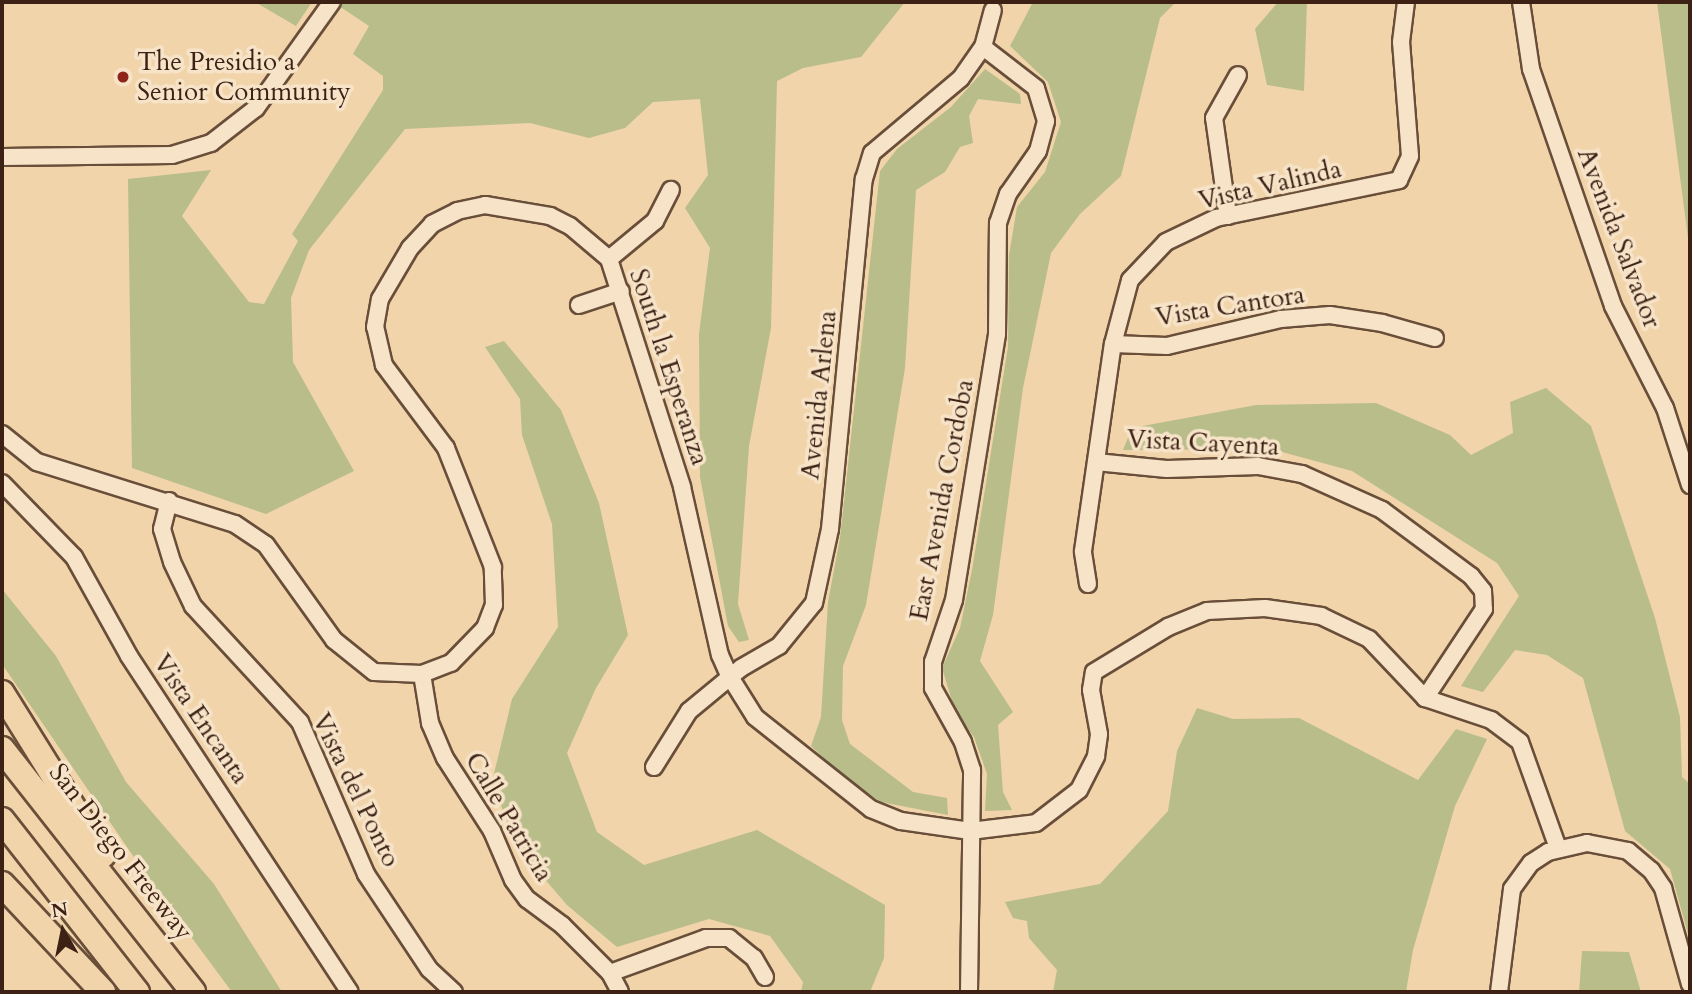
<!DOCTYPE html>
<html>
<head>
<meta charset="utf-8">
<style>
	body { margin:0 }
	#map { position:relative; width:1692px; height:994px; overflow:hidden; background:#f1d4aa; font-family:Cardo,serif }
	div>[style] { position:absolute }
	.green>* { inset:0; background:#b8bd8a }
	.roads { filter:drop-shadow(2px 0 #694e3a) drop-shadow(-2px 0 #694e3a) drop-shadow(0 2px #694e3a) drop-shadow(0 -2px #694e3a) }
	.minor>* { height:16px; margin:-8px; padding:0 8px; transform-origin:8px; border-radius:8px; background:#f6e3c8 }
	.highway>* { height:24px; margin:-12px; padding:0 12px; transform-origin:12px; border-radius:12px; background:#f1d4aa }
	.dots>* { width:19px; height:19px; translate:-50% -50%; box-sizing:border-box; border:4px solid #f6e3c8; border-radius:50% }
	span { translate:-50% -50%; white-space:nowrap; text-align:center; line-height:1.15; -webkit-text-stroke:7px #f6e3c8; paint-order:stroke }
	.poi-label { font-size:26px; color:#3c2114 }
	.left { translate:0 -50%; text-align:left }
	.street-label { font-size:26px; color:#3c2114 }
	.frame { position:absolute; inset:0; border:4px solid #3c2114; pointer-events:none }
	.north { position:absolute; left:28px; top:896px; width:70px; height:70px; -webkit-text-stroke:5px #f6e3c8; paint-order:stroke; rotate:351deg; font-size:19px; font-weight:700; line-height:28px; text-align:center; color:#3c2114 }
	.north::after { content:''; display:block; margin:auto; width:24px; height:32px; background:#3c2114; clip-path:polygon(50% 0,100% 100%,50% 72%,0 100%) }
</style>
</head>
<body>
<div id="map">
	<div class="green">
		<i style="clip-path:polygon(255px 2px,312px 2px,296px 26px)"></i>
		<i style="clip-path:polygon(333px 2px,905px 2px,861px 57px,803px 68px,777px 81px,771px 328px,749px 446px,738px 604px,749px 640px,739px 642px,728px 626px,700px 477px,699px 334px,710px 248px,685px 208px,708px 175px,700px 99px,653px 102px,625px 128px,589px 138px,530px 123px,405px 129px,309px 250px,291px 298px,293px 362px,354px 471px,266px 514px,132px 468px,128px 179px,211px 170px,182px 216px,249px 302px,264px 304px,298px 241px,292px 234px,383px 90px,383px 76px,353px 54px,369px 26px)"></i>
		<i style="clip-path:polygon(1033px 2px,1176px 2px,1160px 18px,1121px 176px,1080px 214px,1051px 253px,1023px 388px,993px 615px,980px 661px,1013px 712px,998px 725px,1003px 792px,1012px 810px,985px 811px,987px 774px,974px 737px,955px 711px,942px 668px,960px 628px,972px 570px,1008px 347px,1009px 255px,1017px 207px,1045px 172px,1061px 122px,1048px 82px,1010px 46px)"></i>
		<i style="clip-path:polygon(1278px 2px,1307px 2px,1304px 91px,1267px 85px,1255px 29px)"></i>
		<i style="clip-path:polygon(1657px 2px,1690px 2px,1690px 253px)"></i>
		<i style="clip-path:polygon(985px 69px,1020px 94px,1021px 104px,978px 99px,969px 116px,973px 143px,960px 147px,945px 172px,916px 190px,905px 368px,866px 605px,843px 666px,842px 720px,850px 744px,913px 792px,947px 798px,948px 815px,881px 802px,845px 778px,811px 746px,821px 717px,828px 602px,840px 538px,880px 171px,897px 149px,951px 107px)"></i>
		<i style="clip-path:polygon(504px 341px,561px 410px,599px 503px,628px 635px,596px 688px,567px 753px,597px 832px,644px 865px,757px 830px,885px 905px,884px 958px,870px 992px,801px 992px,803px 982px,770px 936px,709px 919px,617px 947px,567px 905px,517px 847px,492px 782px,512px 699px,558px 627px,552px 524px,522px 435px,520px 399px,485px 347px)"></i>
		<i style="clip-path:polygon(1546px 388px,1591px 426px,1655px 618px,1680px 717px,1682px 777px,1690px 784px,1690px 941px,1670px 869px,1625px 831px,1583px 678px,1547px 655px,1515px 650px,1483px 692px,1461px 686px,1519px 596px,1497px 563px,1352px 471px,1271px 449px,1123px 450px,1132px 428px,1256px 405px,1376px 403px,1450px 435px,1471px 455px,1513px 433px,1510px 402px)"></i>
		<i style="clip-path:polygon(2px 589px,56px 656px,126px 782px,214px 884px,282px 992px,232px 992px,155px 888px,2px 664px)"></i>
		<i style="clip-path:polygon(1197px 708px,1233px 719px,1299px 718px,1418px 780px,1456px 729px,1487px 739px,1455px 806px,1413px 950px,1406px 992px,1053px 992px,1057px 970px,1029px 938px,1027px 921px,1013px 918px,1005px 902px,1100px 884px,1168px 811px,1177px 751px)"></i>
		<i style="clip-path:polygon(1582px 951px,1629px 952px,1641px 992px,1579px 992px)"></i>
	</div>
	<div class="roads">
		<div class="minor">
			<i style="left:1521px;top:2px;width:68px;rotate:81.5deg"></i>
			<i style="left:1531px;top:69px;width:251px;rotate:70.9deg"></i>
			<i style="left:1613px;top:306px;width:114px;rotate:63deg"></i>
			<i style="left:1665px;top:408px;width:81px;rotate:72deg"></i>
			<i style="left:2px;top:157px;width:170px;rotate:-0.7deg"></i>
			<i style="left:172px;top:155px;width:41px;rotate:-17.1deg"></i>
			<i style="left:211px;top:143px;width:57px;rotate:-37.9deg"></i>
			<i style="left:256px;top:108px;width:130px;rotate:-54.4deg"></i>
			<i style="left:1228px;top:216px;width:99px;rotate:-98.1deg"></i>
			<i style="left:1214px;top:118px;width:49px;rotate:-60.8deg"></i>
			<i style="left:609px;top:259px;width:60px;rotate:-39.6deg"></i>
			<i style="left:655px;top:221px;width:35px;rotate:-63deg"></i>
			<i style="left:579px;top:305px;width:44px;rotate:-18.4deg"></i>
			<i style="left:1113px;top:344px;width:54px;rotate:2.1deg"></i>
			<i style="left:1167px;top:346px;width:117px;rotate:-13.3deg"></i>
			<i style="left:1281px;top:319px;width:49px;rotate:-4.7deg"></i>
			<i style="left:1330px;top:315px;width:53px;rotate:8.7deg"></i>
			<i style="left:1382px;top:323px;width:55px;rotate:15.8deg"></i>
			<i style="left:2px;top:434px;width:45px;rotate:38.7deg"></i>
			<i style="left:37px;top:462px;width:207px;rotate:17.4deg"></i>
			<i style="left:235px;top:524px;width:37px;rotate:34deg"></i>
			<i style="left:266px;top:545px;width:117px;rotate:54.4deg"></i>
			<i style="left:334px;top:640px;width:51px;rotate:38.7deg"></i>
			<i style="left:374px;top:672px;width:48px;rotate:2.4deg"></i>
			<i style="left:422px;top:674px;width:31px;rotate:-21deg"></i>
			<i style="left:451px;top:663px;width:49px;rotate:-45.8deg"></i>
			<i style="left:485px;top:628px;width:25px;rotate:-69deg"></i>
			<i style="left:494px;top:605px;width:38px;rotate:-92deg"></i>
			<i style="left:493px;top:567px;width:128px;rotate:-111.6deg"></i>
			<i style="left:446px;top:448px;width:104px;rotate:-126.8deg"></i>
			<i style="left:384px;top:365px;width:39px;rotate:-103deg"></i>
			<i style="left:375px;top:327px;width:28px;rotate:-80deg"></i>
			<i style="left:380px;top:299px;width:59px;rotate:-59.5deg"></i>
			<i style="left:410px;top:248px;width:33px;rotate:-47deg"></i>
			<i style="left:432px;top:224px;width:28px;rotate:-27deg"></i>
			<i style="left:457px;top:211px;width:29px;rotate:-12deg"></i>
			<i style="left:485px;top:205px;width:66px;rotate:9.6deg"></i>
			<i style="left:550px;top:216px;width:22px;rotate:27deg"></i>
			<i style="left:570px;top:226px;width:51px;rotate:40.2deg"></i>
			<i style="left:609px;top:259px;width:239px;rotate:72.2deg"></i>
			<i style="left:682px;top:487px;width:172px;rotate:77.3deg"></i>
			<i style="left:720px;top:655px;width:24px;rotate:66deg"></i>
			<i style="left:730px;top:677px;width:47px;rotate:58deg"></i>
			<i style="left:755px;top:717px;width:148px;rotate:38.4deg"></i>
			<i style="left:871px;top:809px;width:32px;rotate:22deg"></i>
			<i style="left:901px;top:821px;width:70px;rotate:8.2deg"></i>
			<i style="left:970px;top:831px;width:66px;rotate:-6.9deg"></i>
			<i style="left:1036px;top:823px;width:54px;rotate:-37.5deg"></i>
			<i style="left:1079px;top:790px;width:38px;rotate:-63deg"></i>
			<i style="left:1096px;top:756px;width:22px;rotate:-82deg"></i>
			<i style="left:1099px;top:734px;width:45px;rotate:-100.3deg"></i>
			<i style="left:1091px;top:690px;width:18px;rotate:-81deg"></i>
			<i style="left:1094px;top:672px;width:87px;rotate:-31.3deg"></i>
			<i style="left:1168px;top:627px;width:42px;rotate:-22.3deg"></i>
			<i style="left:1207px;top:611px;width:58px;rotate:-3deg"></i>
			<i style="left:1265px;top:608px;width:57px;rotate:8.1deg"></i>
			<i style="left:1321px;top:616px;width:53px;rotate:25.6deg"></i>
			<i style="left:1369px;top:639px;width:81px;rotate:46.5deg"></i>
			<i style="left:1425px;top:698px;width:70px;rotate:18.4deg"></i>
			<i style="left:1491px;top:720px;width:36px;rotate:37deg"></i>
			<i style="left:1520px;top:742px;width:113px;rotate:70.3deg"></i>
			<i style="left:1096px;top:462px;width:71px;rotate:5.6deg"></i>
			<i style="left:1167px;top:469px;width:91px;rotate:-1.9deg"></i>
			<i style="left:1258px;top:466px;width:45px;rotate:10.3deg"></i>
			<i style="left:1302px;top:474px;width:88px;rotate:24.2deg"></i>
			<i style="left:1382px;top:510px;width:111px;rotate:36.6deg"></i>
			<i style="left:1471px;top:576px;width:19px;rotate:51deg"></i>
			<i style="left:1483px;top:591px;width:18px;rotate:87deg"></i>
			<i style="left:1484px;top:609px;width:107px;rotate:123.5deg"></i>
			<i style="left:2px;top:483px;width:103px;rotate:45.8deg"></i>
			<i style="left:74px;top:557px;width:113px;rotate:60.9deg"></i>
			<i style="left:129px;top:656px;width:402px;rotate:56.7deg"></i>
			<i style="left:169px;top:501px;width:29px;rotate:104deg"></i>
			<i style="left:162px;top:529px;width:34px;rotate:73deg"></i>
			<i style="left:172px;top:562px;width:49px;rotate:64.5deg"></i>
			<i style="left:193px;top:606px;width:158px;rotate:47.3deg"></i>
			<i style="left:300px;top:722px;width:166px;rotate:66.5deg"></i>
			<i style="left:366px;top:874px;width:114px;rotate:56.4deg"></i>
			<i style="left:429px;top:969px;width:34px;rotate:43deg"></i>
			<i style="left:1088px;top:584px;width:33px;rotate:-99deg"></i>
			<i style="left:1083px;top:551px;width:209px;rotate:-81.8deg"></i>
			<i style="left:1113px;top:344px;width:66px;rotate:-75.1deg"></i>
			<i style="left:1130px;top:280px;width:52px;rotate:-46.5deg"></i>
			<i style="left:1166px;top:242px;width:55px;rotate:-25.6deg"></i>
			<i style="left:1216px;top:218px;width:187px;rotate:-11.7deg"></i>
			<i style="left:1399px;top:180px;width:26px;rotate:-65deg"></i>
			<i style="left:1410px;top:156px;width:114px;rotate:-94.5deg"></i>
			<i style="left:1401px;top:42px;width:40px;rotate:-82.9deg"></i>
			<i style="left:422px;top:674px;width:50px;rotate:80.7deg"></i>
			<i style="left:430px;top:723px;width:38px;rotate:67deg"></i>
			<i style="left:445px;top:758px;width:87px;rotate:57.2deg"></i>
			<i style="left:492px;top:831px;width:53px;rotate:66.8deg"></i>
			<i style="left:513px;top:880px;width:24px;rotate:54deg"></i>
			<i style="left:527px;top:899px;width:44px;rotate:36.6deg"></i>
			<i style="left:562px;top:925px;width:68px;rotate:45deg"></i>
			<i style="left:610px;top:973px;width:21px;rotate:62deg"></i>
			<i style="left:654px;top:767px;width:66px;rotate:-58deg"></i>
			<i style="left:689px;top:711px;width:67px;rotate:-39.6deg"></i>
			<i style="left:741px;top:668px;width:44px;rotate:-30.1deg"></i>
			<i style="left:779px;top:646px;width:55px;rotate:-50.9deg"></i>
			<i style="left:814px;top:603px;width:76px;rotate:-77.8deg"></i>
			<i style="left:830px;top:529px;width:352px;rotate:-84.5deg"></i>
			<i style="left:864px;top:179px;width:27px;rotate:-73deg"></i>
			<i style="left:872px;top:153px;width:116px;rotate:-40.1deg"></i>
			<i style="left:961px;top:78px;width:38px;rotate:-55deg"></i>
			<i style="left:983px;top:47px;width:38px;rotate:-75deg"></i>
			<i style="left:610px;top:973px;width:102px;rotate:-20deg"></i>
			<i style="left:706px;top:938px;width:23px"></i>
			<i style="left:729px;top:938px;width:32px;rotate:39deg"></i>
			<i style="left:754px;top:958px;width:22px;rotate:60deg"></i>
			<i style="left:969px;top:992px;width:222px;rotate:-89.2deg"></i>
			<i style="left:972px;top:770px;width:29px;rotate:-108deg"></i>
			<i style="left:963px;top:742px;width:62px;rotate:-119.1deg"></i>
			<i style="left:933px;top:688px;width:26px;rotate:-90deg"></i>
			<i style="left:933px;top:662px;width:65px;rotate:-71.3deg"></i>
			<i style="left:954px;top:600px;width:269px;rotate:-80.8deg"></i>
			<i style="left:997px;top:334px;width:111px;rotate:-89.5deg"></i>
			<i style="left:998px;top:223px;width:31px;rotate:-71deg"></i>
			<i style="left:1008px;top:194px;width:52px;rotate:-55.1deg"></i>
			<i style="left:1038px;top:151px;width:31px;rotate:-75deg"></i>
			<i style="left:1046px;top:121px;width:34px;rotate:-107deg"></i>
			<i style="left:1036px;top:88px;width:67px;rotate:-142.3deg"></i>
			<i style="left:1499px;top:992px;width:104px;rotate:-82.8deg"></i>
			<i style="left:1512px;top:889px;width:32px;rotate:-54deg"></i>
			<i style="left:1531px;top:863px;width:20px;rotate:-33deg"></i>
			<i style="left:1548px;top:852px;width:40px;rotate:-13deg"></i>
			<i style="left:1587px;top:843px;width:42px;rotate:11deg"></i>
			<i style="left:1628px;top:851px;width:30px;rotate:40deg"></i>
			<i style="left:1651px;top:870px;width:22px;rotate:56deg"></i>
			<i style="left:1663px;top:888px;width:100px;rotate:74.3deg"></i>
		</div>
		<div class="highway">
			<i style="left:2px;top:693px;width:191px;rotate:58.1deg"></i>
			<i style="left:2px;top:749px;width:309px;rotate:51.8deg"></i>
			<i style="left:2px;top:820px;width:219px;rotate:51.9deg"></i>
			<i style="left:2px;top:884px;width:148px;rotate:46.9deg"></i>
		</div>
	</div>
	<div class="dots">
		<i style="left:123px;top:77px;background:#8f2418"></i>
	</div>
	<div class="poi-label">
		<span class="left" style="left:137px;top:77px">The Presidio a<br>Senior Community</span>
	</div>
	<div class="street-label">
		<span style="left:1270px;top:185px;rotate:-13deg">Vista Valinda</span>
		<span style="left:1619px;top:238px;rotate:69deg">Avenida Salvador</span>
		<span style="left:1230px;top:306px;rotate:-9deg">Vista Cantora</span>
		<span style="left:669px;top:367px;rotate:72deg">South la Esperanza</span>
		<span style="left:819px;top:395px;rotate:-84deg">Avenida Arlena</span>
		<span style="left:1203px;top:443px;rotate:3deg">Vista Cayenta</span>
		<span style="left:942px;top:500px;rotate:-79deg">East Avenida Cordoba</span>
		<span style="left:201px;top:719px;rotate:56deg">Vista Encanta</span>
		<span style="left:356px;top:790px;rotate:64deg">Vista del Ponto</span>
		<span style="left:509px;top:817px;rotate:59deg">Calle Patricia</span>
		<span style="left:121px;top:852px;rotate:52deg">San Diego Freeway</span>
	</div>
	<div class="frame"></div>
	<div class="north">N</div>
</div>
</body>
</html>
